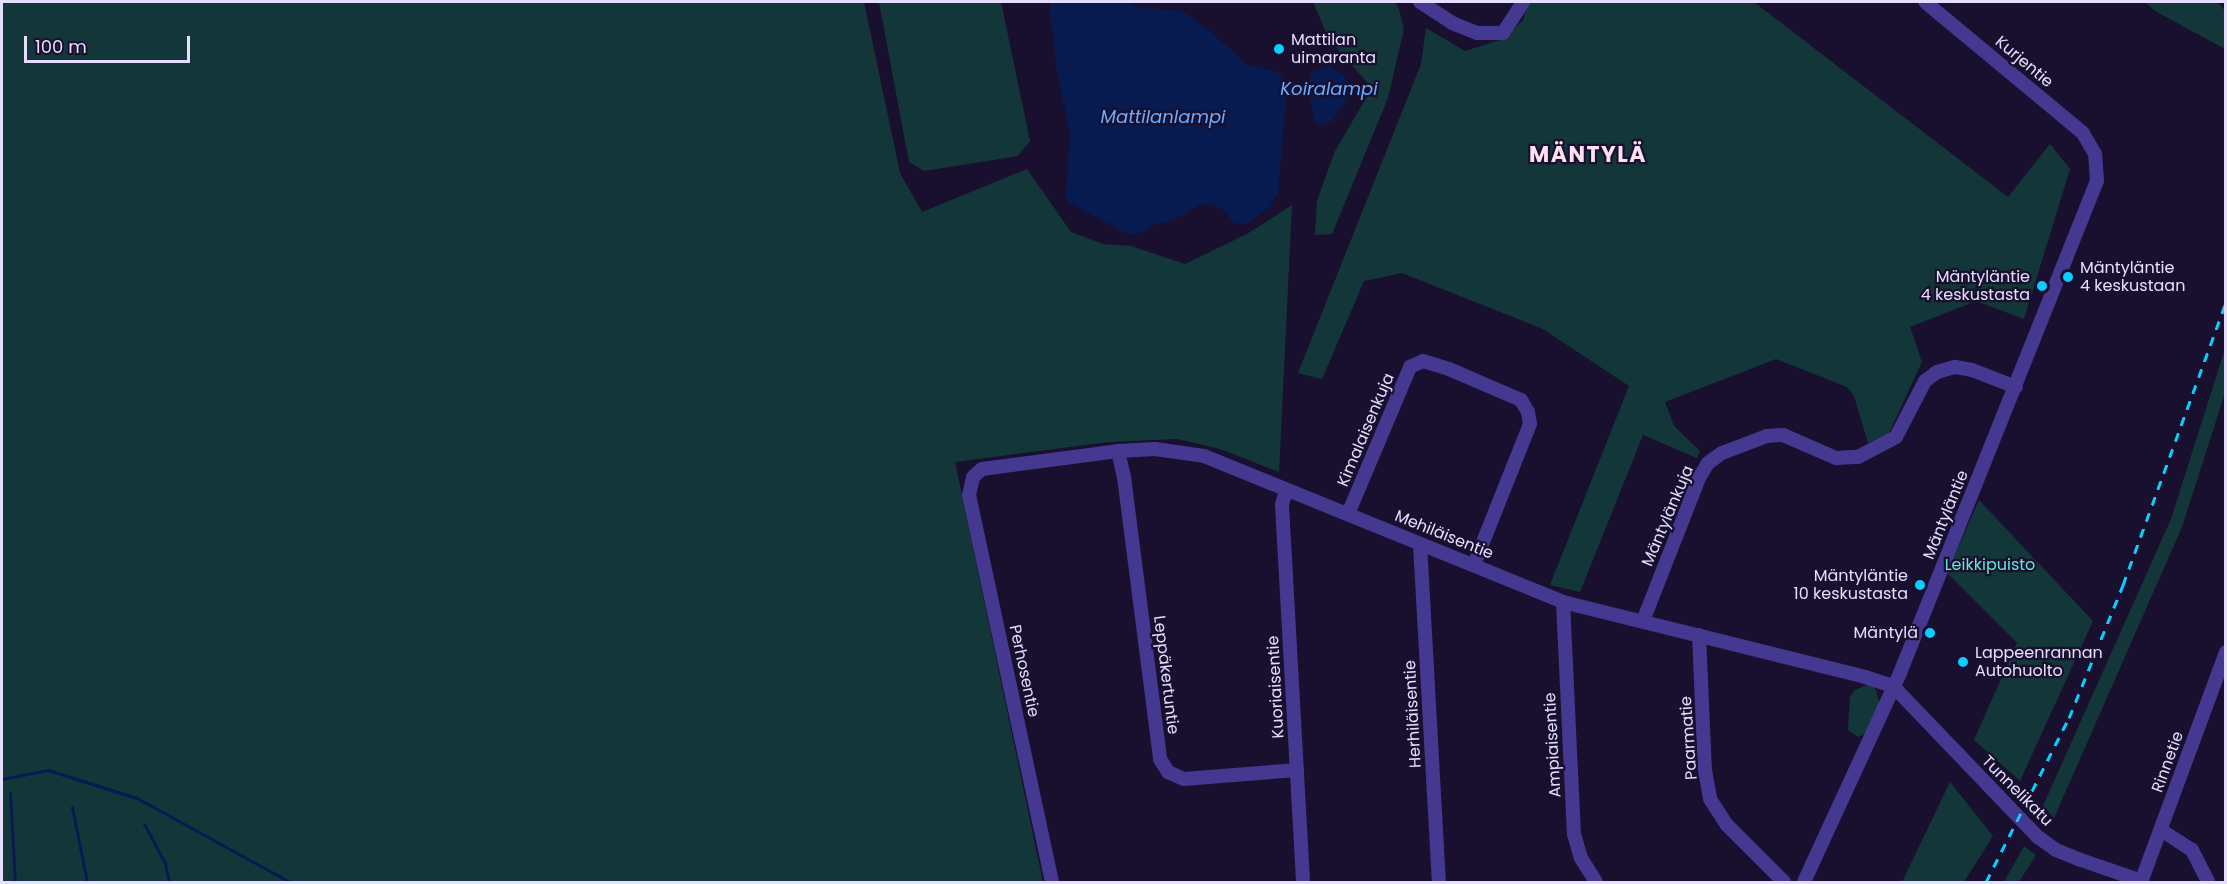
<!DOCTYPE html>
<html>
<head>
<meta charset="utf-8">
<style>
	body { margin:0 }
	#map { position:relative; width:2227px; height:884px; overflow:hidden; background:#19102f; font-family:Poppins,sans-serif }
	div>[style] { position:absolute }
	.green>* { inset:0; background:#133739 }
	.water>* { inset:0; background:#071b51 }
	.stream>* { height:3px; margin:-1.5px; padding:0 1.5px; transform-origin:1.5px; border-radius:1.5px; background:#071b51 }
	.minor>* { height:14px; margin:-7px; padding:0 7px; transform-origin:7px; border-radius:7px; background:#453891 }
	.rail>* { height:3px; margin-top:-1.5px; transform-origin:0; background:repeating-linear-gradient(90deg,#0aceff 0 9px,transparent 0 17px) }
	.dots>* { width:16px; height:16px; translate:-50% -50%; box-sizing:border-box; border:3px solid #19102f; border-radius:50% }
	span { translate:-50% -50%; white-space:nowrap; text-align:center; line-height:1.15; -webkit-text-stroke:4.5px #19102f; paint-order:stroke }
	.poi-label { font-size:16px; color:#e5deff }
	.left { translate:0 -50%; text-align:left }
	.right { translate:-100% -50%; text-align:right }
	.street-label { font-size:16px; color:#e5deff }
	.park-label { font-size:16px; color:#60e9d5 }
	.water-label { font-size:18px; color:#6cacff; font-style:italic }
	.district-label { font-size:22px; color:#ffe0f1; font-weight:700; letter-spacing:1.5px }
	.frame { position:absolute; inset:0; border:3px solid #e5deff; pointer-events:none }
	.scale { position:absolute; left:24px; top:36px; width:166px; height:27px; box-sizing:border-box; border:3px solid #e5deff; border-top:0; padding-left:8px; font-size:18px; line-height:21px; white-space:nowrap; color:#e5deff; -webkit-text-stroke:4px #19102f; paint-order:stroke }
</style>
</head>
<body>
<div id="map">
	<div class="green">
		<i style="clip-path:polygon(2px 2px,864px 2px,900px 173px,922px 212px,1027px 169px,1071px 232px,1103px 244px,1131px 246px,1185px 264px,1247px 234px,1292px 205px,1279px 472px,1220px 449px,1177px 439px,1108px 442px,955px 462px,1043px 882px,2px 882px)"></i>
		<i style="clip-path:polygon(879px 2px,1001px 2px,1030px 141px,1018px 156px,924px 171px,909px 162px)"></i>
		<i style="clip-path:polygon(1313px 2px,1394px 2px,1398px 6px,1404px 29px,1388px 98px,1332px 234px,1315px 235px,1317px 201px,1335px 151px,1372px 88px,1329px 39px)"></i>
		<i style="clip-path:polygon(1529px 2px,1754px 2px,2008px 197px,2050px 144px,2070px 169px,2024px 319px,1976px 301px,1910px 327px,1922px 362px,1889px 433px,1868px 443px,1854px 396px,1847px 387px,1776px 359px,1665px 402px,1674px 426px,1700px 451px,1697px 458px,1643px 435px,1580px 592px,1550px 585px,1629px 386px,1543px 329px,1402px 273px,1364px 281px,1322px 379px,1298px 373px,1421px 64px,1426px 28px,1465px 51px,1503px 39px,1523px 20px)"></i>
		<i style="clip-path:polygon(2145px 2px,2218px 2px,2225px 11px,2225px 49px,2155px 11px)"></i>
		<i style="clip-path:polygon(2225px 349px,2225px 393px,2182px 527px,2054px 818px,2043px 806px,2171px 519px)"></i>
		<i style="clip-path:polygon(1979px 500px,2093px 621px,2020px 781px,1974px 740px,2017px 643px,1947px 573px)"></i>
		<i style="clip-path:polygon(1869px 684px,1875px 688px,1880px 704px,1867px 733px,1858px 737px,1848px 730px,1850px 696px,1855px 690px)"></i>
		<i style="clip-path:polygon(1950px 782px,1993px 836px,1964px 882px,1902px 882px)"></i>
		<i style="clip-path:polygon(2024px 846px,2036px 855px,2019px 882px,2004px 882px)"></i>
	</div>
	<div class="water">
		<i style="clip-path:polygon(1050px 2px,1128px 2px,1137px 7px,1182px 11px,1209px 30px,1246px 64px,1275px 71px,1281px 75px,1287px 87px,1278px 193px,1270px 207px,1246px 224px,1233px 223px,1226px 212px,1215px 205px,1201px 204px,1173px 220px,1155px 225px,1141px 233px,1128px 234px,1070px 203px,1066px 196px,1070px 133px,1056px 67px,1052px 24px,1049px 15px)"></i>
		<i style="clip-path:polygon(1328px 65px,1344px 75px,1353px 90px,1332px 121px,1324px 125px,1314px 122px,1308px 81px,1312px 72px)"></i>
	</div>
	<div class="stream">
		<i style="left:2px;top:779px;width:47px;rotate:-11.1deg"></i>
		<i style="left:48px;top:770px;width:93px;rotate:17.5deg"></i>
		<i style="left:137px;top:798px;width:175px;rotate:28.8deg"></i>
		<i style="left:10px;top:793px;width:89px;rotate:86.8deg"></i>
		<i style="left:72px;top:807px;width:76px;rotate:78.7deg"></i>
		<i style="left:144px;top:824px;width:44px;rotate:61.7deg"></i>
		<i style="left:165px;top:863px;width:19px;rotate:78deg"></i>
	</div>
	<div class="minor">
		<i style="left:1420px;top:2px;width:38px;rotate:33deg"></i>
		<i style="left:1452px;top:23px;width:27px;rotate:22deg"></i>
		<i style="left:1477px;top:33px;width:26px"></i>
		<i style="left:1503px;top:33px;width:37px;rotate:-57deg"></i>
		<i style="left:1118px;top:451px;width:27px;rotate:77deg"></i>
		<i style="left:1124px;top:477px;width:284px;rotate:82.7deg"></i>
		<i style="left:1160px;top:759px;width:15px;rotate:58deg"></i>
		<i style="left:1168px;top:772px;width:17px;rotate:24deg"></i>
		<i style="left:1184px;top:779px;width:113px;rotate:-4.6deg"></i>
		<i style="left:1286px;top:490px;width:16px;rotate:105deg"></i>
		<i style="left:1282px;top:505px;width:378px;rotate:86.8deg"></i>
		<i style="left:1348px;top:514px;width:160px;rotate:-67.1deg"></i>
		<i style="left:1410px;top:367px;width:14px;rotate:-25deg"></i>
		<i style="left:1423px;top:361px;width:27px;rotate:17deg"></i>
		<i style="left:1449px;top:369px;width:78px;rotate:23.3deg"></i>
		<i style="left:1521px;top:400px;width:14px;rotate:60deg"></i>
		<i style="left:1528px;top:412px;width:12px;rotate:81deg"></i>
		<i style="left:1530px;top:424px;width:152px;rotate:111.7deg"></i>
		<i style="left:1420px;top:544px;width:339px;rotate:86.8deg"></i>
		<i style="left:1563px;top:602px;width:232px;rotate:87.3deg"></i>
		<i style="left:1574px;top:834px;width:25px;rotate:74deg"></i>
		<i style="left:1581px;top:858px;width:28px;rotate:58deg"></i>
		<i style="left:1643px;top:621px;width:154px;rotate:-68.6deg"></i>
		<i style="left:1699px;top:478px;width:17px;rotate:-59deg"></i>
		<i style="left:1708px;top:463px;width:17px;rotate:-36deg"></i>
		<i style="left:1722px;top:453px;width:48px;rotate:-20.7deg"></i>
		<i style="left:1767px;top:436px;width:16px;rotate:-4deg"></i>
		<i style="left:1783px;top:435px;width:58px;rotate:23.5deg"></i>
		<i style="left:1836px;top:458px;width:22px;rotate:-3deg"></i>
		<i style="left:1858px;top:457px;width:43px;rotate:-27.8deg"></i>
		<i style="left:1896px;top:437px;width:63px;rotate:-62.6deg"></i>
		<i style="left:1925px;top:381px;width:15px;rotate:-37deg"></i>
		<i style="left:1937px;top:372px;width:19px;rotate:-16deg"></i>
		<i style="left:1955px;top:367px;width:17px;rotate:10deg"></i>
		<i style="left:1972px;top:370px;width:47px;rotate:21.1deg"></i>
		<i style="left:1699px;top:635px;width:135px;rotate:87.5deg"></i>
		<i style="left:1705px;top:770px;width:29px;rotate:80deg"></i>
		<i style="left:1710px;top:799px;width:31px;rotate:57deg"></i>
		<i style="left:1727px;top:825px;width:81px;rotate:45deg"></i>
		<i style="left:2161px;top:830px;width:37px;rotate:33deg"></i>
		<i style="left:2192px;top:850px;width:36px;rotate:63deg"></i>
		<i style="left:1052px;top:882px;width:396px;rotate:-102.1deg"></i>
		<i style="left:969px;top:495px;width:18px;rotate:-77deg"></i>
		<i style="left:973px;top:477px;width:12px;rotate:-42deg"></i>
		<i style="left:982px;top:469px;width:137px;rotate:-7.5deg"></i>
		<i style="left:1118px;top:451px;width:37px;rotate:-3deg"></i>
		<i style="left:1155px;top:449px;width:49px;rotate:8.1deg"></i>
		<i style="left:1204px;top:456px;width:388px;rotate:22.1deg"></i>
		<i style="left:1563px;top:602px;width:311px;rotate:13.9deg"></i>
		<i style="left:1865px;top:677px;width:29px;rotate:18deg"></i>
		<i style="left:1893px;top:686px;width:209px;rotate:46.2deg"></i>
		<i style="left:2038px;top:837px;width:22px;rotate:36deg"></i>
		<i style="left:2056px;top:850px;width:24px;rotate:22deg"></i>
		<i style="left:2078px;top:859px;width:68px;rotate:19deg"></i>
		<i style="left:1804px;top:882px;width:230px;rotate:-65.3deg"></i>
		<i style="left:1900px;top:673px;width:530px;rotate:-68.18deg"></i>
		<i style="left:2097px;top:181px;width:27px;rotate:-94deg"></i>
		<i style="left:2095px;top:154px;width:24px;rotate:-120deg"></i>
		<i style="left:2083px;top:133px;width:205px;rotate:-140.3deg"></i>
		<i style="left:2141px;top:882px;width:245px;rotate:-69.7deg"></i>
	</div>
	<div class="rail">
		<i style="left:1986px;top:882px;width:184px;rotate:-63.2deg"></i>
		<i style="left:2069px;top:718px;width:144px;rotate:-67.9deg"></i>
		<i style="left:2123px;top:585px;width:301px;rotate:-70deg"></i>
	</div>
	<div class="dots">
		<i style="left:1279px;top:49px;background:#0aceff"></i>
		<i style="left:2068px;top:277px;background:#0aceff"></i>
		<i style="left:2042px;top:286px;background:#0aceff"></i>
		<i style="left:1920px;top:585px;background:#0aceff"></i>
		<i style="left:1930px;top:633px;background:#0aceff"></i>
		<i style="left:1963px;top:662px;background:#0aceff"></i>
	</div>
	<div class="poi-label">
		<span class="left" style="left:1291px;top:49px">Mattilan<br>uimaranta</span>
		<span class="left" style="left:2080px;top:277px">Mäntyläntie<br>4 keskustaan</span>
		<span class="right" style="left:2030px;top:286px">Mäntyläntie<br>4 keskustasta</span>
		<span class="right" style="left:1908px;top:585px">Mäntyläntie<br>10 keskustasta</span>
		<span class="right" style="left:1918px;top:633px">Mäntylä</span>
		<span class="left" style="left:1975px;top:662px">Lappeenrannan<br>Autohuolto</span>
	</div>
	<div class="street-label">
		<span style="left:2024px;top:62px;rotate:40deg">Kurjentie</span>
		<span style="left:1366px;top:430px;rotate:-67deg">Kimalaisenkuja</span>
		<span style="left:1946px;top:515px;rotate:-68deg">Mäntyläntie</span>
		<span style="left:1668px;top:516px;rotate:-67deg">Mäntylänkuja</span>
		<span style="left:1444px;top:535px;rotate:22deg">Mehiläisentie</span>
		<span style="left:1024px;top:671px;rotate:78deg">Perhosentie</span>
		<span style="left:1166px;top:675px;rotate:83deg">Leppäkertuntie</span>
		<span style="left:1276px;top:687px;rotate:-93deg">Kuoriaisentie</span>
		<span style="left:1413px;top:714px;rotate:-93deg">Herhiläisentie</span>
		<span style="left:1689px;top:738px;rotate:-94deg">Paarmatie</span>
		<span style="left:1553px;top:745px;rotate:-93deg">Ampiaisentie</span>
		<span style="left:2168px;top:762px;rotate:-70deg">Rinnetie</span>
		<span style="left:2017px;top:791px;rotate:45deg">Tunnelikatu</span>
	</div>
	<div class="park-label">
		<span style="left:1990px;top:565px">Leikkipuisto</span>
	</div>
	<div class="water-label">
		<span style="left:1329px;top:89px">Koiralampi</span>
		<span style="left:1163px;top:117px">Mattilanlampi</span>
	</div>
	<div class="district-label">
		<span style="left:1588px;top:155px">MÄNTYLÄ</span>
	</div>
	<div class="frame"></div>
	<div class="scale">100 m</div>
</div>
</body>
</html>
